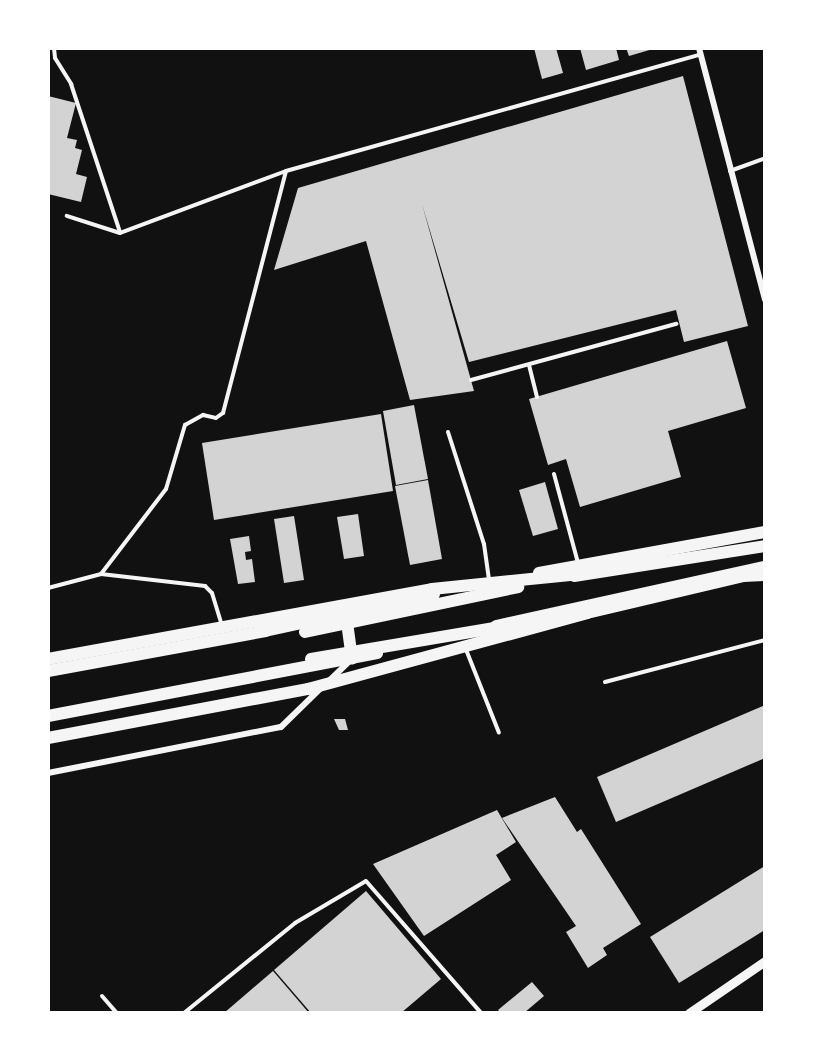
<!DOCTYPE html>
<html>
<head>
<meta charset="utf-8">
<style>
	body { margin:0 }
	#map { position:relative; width:813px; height:1061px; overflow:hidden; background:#111; font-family:Roboto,sans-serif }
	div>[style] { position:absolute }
	.building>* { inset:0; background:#d3d3d3 }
	.service>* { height:4px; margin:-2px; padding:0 2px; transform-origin:2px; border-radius:2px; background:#f5f5f5 }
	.minor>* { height:6px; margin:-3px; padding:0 3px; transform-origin:3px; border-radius:3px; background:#f5f5f5 }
	.secondary>* { height:9px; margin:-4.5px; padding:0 4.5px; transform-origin:4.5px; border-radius:4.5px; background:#f5f5f5 }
	.trunk>* { height:12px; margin:-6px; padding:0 6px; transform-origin:6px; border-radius:6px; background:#f5f5f5 }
	.motorway>* { height:12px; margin:-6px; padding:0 6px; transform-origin:6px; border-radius:6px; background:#f5f5f5 }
	span { translate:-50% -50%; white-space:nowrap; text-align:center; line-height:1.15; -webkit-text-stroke:5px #fff; paint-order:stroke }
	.frame { position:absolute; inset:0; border:50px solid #fff; pointer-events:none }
</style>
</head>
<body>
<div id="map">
	<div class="building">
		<i style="clip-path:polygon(534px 48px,556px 48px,563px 73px,542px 79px)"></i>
		<i style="clip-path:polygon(580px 48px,616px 48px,619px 60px,586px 70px)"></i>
		<i style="clip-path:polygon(626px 48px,653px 48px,653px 49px,629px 56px)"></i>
		<i style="clip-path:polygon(683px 76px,748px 326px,684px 342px,676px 310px,469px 362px,422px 204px,474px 391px,410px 400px,366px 241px,274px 270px,298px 188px)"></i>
		<i style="clip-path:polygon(48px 96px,76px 103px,67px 138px,77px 140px,75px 148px,82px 150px,76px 174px,87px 177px,81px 202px,48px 194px)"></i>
		<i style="clip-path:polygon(727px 341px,746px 408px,668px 431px,681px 477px,580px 507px,566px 459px,548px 465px,529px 399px)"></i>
		<i style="clip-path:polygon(414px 405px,428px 479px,396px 485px,383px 411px)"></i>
		<i style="clip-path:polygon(381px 414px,393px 491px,214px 520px,202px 443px)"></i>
		<i style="clip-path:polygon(428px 480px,442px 559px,410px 565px,395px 486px)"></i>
		<i style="clip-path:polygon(545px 482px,558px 529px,533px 536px,519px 490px)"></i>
		<i style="clip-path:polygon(358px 514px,364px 556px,344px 559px,337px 517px)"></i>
		<i style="clip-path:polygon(294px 516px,304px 580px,284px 583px,274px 519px)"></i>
		<i style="clip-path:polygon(249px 536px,251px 551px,245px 552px,246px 560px,252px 559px,255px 582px,238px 584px,230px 539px)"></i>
		<i style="clip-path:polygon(765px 705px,765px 758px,616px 822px,597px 777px)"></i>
		<i style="clip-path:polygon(334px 719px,345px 719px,348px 730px,339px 730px)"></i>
		<i style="clip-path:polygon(555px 797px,577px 832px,581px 829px,641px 924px,603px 948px,607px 955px,588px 968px,566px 932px,576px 926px,502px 818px)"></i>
		<i style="clip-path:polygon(497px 810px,516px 842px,496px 855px,511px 880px,424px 936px,373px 864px)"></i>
		<i style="clip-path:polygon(765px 866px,765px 930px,679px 983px,650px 937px)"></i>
		<i style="clip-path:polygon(366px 891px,441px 979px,401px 1013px,311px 1013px,274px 970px)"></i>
		<i style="clip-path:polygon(273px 971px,309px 1013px,224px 1013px)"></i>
		<i style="clip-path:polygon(532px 982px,544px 996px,524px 1013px,501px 1013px,498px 1010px)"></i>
	</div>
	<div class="service">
		<i style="left:54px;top:48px;width:10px;rotate:84deg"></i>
		<i style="left:55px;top:58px;width:31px;rotate:58deg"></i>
		<i style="left:71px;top:84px;width:156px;rotate:71.7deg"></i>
		<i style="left:286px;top:171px;width:430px;rotate:-15.7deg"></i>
		<i style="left:730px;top:171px;width:37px;rotate:-20deg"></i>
		<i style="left:529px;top:365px;width:33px;rotate:76deg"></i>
		<i style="left:471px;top:380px;width:213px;rotate:-15.3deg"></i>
		<i style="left:448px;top:432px;width:118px;rotate:72.2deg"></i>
		<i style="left:484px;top:544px;width:37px;rotate:82deg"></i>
		<i style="left:554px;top:474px;width:92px;rotate:74.9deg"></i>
		<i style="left:101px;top:574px;width:105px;rotate:6.6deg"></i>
		<i style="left:205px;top:586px;width:10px;rotate:45deg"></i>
		<i style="left:212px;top:593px;width:34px;rotate:73deg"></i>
		<i style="left:48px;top:588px;width:55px;rotate:-14.8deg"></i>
		<i style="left:101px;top:574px;width:107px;rotate:-52.6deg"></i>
		<i style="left:166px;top:489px;width:67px;rotate:-73.5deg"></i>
		<i style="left:185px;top:425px;width:21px;rotate:-29deg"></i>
		<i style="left:203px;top:415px;width:13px;rotate:13deg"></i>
		<i style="left:216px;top:418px;width:9px;rotate:-36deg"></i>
		<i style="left:223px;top:413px;width:250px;rotate:-75.4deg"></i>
		<i style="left:286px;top:171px;width:177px;rotate:159.5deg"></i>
		<i style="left:120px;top:233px;width:56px;rotate:-162.2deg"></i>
		<i style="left:465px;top:647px;width:92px;rotate:68.4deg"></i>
		<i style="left:605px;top:682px;width:165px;rotate:-14.7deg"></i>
		<i style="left:102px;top:996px;width:23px;rotate:49deg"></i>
		<i style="left:184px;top:1013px;width:143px;rotate:-39deg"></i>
		<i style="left:295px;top:923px;width:82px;rotate:-30.6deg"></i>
		<i style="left:366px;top:881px;width:175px;rotate:48.9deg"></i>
	</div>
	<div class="minor">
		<i style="left:699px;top:48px;width:260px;rotate:75.3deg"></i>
		<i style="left:331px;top:679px;width:29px;rotate:-44deg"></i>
		<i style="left:48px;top:773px;width:237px;rotate:-11.2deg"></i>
		<i style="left:281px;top:727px;width:56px;rotate:-44.3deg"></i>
	</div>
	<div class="secondary">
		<i style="left:689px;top:1013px;width:92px;rotate:-34.4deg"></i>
	</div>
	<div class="trunk">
		<i style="left:539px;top:573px;width:230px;rotate:-10.3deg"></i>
		<i style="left:346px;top:615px;width:44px;rotate:82.2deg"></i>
		<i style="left:496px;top:626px;width:275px;rotate:-12.4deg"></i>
		<i style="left:48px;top:671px;width:221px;rotate:-10.4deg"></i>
		<i style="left:265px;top:631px;width:173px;rotate:-12.3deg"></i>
		<i style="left:48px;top:716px;width:335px;rotate:-10.8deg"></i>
	</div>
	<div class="motorway">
		<i style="left:574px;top:576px;width:193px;rotate:-8.9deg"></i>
		<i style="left:305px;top:632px;width:218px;rotate:-11.9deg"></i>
		<i style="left:48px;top:659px;width:390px;rotate:-10.3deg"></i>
		<i style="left:432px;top:589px;width:149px;rotate:-5.8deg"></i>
		<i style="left:311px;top:659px;width:198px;rotate:-9.6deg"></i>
		<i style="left:48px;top:738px;width:265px;rotate:-10.7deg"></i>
		<i style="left:308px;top:689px;width:289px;rotate:-15.2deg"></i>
		<i style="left:587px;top:613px;width:160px;rotate:-13.3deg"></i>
		<i style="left:743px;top:576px;width:22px;rotate:-3deg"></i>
	</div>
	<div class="frame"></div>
</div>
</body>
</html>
